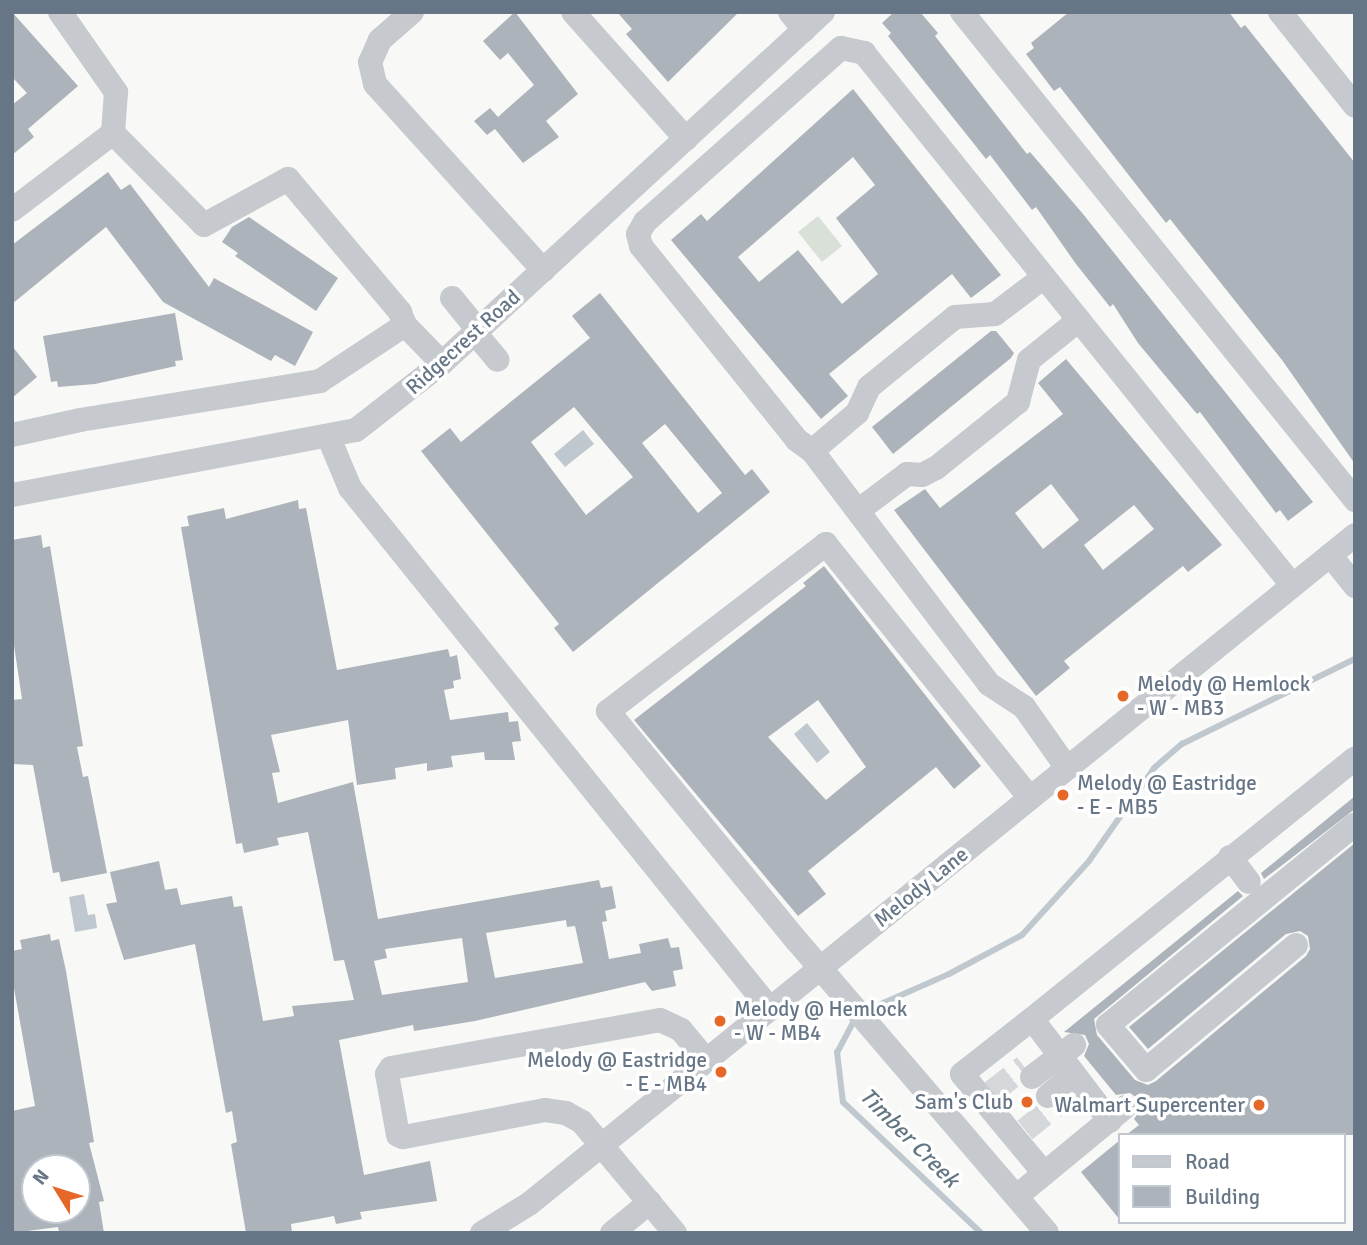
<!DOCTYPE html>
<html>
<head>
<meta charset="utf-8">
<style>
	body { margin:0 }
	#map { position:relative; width:1367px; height:1245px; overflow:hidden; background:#f8f9f6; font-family:Signika,sans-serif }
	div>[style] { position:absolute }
	.green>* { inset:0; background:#d9e0d7 }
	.water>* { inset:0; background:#bfc8ce }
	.stream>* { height:6px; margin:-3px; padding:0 3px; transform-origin:3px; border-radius:3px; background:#bfc8ce }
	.building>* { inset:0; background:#acb3ba }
	.minor-tunnel>* { height:24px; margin-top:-12px; transform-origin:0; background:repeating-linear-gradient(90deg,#d4d8da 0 24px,transparent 0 36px) }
	.minor>* { height:24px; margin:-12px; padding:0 12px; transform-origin:12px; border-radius:12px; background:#c6c9cd }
	.dots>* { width:19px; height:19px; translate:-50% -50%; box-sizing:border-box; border:4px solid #fff; border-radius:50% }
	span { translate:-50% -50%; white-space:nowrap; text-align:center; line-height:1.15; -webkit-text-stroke:7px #fff; paint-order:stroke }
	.street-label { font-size:21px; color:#677687 }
	.poi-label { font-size:21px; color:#677687 }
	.left { translate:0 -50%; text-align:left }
	.right { translate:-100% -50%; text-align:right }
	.water-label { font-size:23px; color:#637783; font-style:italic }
	.frame { position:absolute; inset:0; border:14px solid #677687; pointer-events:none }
	.legend { position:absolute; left:1118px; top:1133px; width:228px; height:91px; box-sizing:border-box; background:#fff; border:2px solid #c2c8cf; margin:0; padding:9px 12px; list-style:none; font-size:21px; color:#677687 }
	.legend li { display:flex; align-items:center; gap:14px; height:35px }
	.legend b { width:35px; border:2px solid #c2c8cf }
	.north { position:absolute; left:21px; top:1154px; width:70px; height:70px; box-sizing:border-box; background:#fff; border:2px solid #c2c8cf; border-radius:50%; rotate:308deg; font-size:19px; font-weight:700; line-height:28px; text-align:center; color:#677687 }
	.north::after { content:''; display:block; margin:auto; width:24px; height:32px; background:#e66829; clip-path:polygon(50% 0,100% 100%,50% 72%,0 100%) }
</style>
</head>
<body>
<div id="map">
	<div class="green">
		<i style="clip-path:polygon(818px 216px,842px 246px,822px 262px,798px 232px)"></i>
	</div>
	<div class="water">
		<i style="clip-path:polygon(583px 430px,594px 444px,565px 467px,554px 454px)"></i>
		<i style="clip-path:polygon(807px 723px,830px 752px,817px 763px,794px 734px)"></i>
		<i style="clip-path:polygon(84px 894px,88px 915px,95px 914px,97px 928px,75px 932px,69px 897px)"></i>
	</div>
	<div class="stream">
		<i style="left:865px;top:1011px;width:92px;rotate:-23.8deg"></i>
		<i style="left:949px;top:974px;width:83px;rotate:-28.1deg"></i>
		<i style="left:1022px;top:935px;width:100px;rotate:-47.8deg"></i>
		<i style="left:1089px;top:861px;width:113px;rotate:-55deg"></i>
		<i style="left:1154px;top:768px;width:37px;rotate:-41deg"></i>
		<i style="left:1182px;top:744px;width:193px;rotate:-26.2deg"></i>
		<i style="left:856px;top:1017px;width:40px;rotate:118deg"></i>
		<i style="left:837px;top:1052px;width:50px;rotate:83.2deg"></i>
		<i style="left:843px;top:1102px;width:190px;rotate:43.5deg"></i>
	</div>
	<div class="building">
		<i style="clip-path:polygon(12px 12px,78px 86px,28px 129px,34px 137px,12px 155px,12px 105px,27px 93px,12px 77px)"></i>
		<i style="clip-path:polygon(515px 12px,578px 94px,546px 121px,559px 137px,523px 163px,495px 129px,487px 135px,474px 121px,490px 108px,498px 117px,534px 85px,508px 53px,500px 60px,483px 41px)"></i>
		<i style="clip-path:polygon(617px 12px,739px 12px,668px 82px,626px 34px,632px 29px)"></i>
		<i style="clip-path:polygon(894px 12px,920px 12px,938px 33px,935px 36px,1027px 154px,1030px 152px,1083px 214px,1313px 502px,1288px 521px,1280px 510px,1276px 513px,1200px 412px,1197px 414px,1138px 343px,1113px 304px,1110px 307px,1076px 264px,1036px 207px,1032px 210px,990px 155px,986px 159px,888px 36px,891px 33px,882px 23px)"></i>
		<i style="clip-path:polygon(1069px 12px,1229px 12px,1241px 28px,1245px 25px,1355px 163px,1355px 464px,1282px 360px,1170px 219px,1166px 223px,1060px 87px,1054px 91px,1026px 54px,1034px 48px,1031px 43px)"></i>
		<i style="clip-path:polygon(evenodd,853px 89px,1001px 275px,971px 298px,952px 274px,829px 374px,848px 396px,821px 419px,671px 240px,701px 214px,707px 221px,853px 89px,853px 157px,875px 185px,836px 218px,878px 274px,842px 304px,798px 250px,759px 282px,738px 257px,853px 157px)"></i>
		<i style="clip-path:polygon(108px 172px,121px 190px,130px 184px,209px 287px,214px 278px,313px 332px,295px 366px,275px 355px,271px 361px,163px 302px,106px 227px,12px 304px,12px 245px)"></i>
		<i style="clip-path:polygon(249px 217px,338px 278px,316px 311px,235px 256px,238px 253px,222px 242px,232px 227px)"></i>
		<i style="clip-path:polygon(evenodd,600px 293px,745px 475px,752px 469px,770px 492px,573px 652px,554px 628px,559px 624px,421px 451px,450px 428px,461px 442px,590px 338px,572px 316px,600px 293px,574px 407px,633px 477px,586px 515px,531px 442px,574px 407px,600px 293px,665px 424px,722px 493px,698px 513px,642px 443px,665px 424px)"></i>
		<i style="clip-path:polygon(175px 313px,183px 360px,175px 361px,176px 366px,95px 384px,58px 387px,57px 381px,51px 382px,43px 336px)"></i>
		<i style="clip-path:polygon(991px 331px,996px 331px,1014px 353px,1011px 358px,893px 454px,872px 427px)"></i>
		<i style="clip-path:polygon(12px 346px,37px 377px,12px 398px)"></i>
		<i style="clip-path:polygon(evenodd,1066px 359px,1222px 545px,1188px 572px,1183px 566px,1064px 661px,1070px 668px,1036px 696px,894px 510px,925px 489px,940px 508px,1063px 414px,1038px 383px,1066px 359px,1051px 484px,1079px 520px,1043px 549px,1015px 513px,1051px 484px,1066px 359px,1134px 505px,1154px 529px,1103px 570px,1084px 545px,1134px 505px)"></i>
		<i style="clip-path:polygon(evenodd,298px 500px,299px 509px,306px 508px,337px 670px,448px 649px,450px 657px,457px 655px,461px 679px,453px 681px,454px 688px,444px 690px,450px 720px,508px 712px,509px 722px,518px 721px,521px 741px,512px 742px,515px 760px,485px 760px,484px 752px,451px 756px,453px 767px,427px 771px,427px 763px,395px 768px,396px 779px,357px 785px,348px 720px,271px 735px,280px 772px,272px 773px,278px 803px,353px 782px,378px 919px,599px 880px,601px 888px,612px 886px,616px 908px,605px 911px,607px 921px,602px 922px,609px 959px,641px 953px,639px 944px,668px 938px,671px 948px,679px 947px,683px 969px,673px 971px,676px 986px,652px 991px,645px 982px,475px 1021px,414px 1031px,413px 1025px,339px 1040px,364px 1175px,430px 1161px,437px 1201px,360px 1212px,362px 1219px,336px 1224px,334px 1216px,291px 1224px,292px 1233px,246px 1233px,231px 1144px,237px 1142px,232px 1111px,226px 1113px,195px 944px,124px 960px,106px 904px,117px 902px,110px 872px,159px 861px,165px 890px,177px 888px,181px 905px,232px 896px,234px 907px,242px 906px,263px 1021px,294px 1016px,292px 1006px,354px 1000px,344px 960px,334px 961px,308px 832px,277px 838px,279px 845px,244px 853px,242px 843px,236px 844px,181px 527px,189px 526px,187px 516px,224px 508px,226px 519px,298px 500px,566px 920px,567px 927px,575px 926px,583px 963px,495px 978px,486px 933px,566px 920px,298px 500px,462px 938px,468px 982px,382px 995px,374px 961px,387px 958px,385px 949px,462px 938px)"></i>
		<i style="clip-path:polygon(41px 535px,43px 548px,50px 546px,83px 746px,77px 747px,83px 777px,88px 776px,107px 873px,61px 882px,59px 872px,53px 873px,33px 765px,12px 764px,12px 700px,22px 699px,12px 632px,12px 540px)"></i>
		<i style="clip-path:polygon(evenodd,824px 566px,981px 766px,954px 789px,936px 767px,808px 871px,826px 894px,798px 916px,634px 720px,806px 586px,803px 583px,824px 566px,818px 700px,866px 767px,826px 800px,768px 737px,818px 700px)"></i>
		<i style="clip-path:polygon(1355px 796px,1355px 809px,1264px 879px,1261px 873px)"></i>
		<i style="clip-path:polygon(1355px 843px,1355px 1135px,1126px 1135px,1139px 1125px,1134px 1119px,1139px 1112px,1137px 1098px,1130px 1093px,1116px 1095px,1084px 1056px,1089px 1044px,1085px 1035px,1064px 1032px,1238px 891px,1243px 896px,1094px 1019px,1097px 1035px,1135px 1080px,1148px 1085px,1156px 1081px,1306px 956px,1310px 949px,1308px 936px,1300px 931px,1286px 934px,1148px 1049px,1129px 1027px)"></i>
		<i style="clip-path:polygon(evenodd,50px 934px,51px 941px,59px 939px,66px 971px,94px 1142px,89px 1143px,104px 1201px,99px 1202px,104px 1233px,59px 1233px,58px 1227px,12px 1233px,12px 1111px,35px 1106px,12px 977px,12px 951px,22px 949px,20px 940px,50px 934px,29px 1168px,77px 1168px,77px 1210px,35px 1210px,29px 1168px)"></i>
		<i style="clip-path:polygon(1120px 1140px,1120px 1220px,1081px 1172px)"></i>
	</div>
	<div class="minor-tunnel">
		<i style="left:992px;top:1092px;width:41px;rotate:-38deg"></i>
		<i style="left:1025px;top:1130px;width:40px;rotate:-39deg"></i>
	</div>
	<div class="minor">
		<i style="left:60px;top:12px;width:98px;rotate:55deg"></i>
		<i style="left:116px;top:92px;width:41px;rotate:94.2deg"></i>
		<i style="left:412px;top:12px;width:43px;rotate:138.8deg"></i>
		<i style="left:380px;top:40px;width:24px;rotate:114deg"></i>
		<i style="left:370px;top:62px;width:23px;rotate:77deg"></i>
		<i style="left:375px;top:84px;width:251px;rotate:47.9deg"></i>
		<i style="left:573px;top:12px;width:170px;rotate:48.3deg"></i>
		<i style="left:790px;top:12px;width:23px;rotate:52deg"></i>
		<i style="left:962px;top:12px;width:627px;rotate:51.15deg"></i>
		<i style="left:1280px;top:12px;width:120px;rotate:51.4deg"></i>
		<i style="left:12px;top:210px;width:127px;rotate:-37.3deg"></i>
		<i style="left:113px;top:133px;width:129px;rotate:45.3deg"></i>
		<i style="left:204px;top:225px;width:96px;rotate:-28.7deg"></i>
		<i style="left:288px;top:179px;width:174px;rotate:49.9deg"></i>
		<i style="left:400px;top:312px;width:14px;rotate:69deg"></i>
		<i style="left:405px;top:325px;width:53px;rotate:45.8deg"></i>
		<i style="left:452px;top:298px;width:41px;rotate:50.9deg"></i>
		<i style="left:475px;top:333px;width:35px;rotate:50deg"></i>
		<i style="left:12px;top:435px;width:70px;rotate:-12.4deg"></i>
		<i style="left:80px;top:420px;width:243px;rotate:-9.2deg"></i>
		<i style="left:320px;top:381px;width:102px;rotate:-33.4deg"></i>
		<i style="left:329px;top:438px;width:54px;rotate:67.2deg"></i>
		<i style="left:350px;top:488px;width:669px;rotate:51.13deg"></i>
		<i style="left:812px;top:451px;width:59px;rotate:-40.2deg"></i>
		<i style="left:857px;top:413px;width:29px;rotate:-65deg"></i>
		<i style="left:869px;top:387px;width:111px;rotate:-39.1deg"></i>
		<i style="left:955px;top:317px;width:40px;rotate:-4.3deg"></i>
		<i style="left:995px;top:314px;width:61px;rotate:-37.1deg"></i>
		<i style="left:12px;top:495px;width:350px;rotate:-10.7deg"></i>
		<i style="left:356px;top:430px;width:109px;rotate:-37.9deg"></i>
		<i style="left:442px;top:363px;width:518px;rotate:-42.65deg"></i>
		<i style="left:859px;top:510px;width:60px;rotate:-36.9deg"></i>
		<i style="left:907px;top:474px;width:15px;rotate:4deg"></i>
		<i style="left:922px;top:475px;width:16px;rotate:-27deg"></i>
		<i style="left:936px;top:468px;width:105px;rotate:-38.8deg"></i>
		<i style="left:1018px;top:402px;width:43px;rotate:-75.3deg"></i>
		<i style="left:1029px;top:360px;width:64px;rotate:-38.7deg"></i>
		<i style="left:1330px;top:555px;width:40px;rotate:51deg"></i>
		<i style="left:1067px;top:768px;width:75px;rotate:-125.2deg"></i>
		<i style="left:1024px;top:707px;width:42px;rotate:-146.7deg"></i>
		<i style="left:989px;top:684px;width:293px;rotate:-127.2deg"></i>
		<i style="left:812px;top:451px;width:19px;rotate:-144deg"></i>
		<i style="left:797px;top:440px;width:249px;rotate:-128.8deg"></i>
		<i style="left:641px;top:246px;width:12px;rotate:-104deg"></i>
		<i style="left:638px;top:234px;width:14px;rotate:-60deg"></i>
		<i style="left:645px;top:222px;width:262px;rotate:-41.6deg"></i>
		<i style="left:841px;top:48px;width:24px;rotate:12deg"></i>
		<i style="left:864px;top:53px;width:683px;rotate:51.18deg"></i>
		<i style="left:1030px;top:798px;width:326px;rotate:-128.8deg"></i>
		<i style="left:826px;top:544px;width:275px;rotate:142.5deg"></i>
		<i style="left:608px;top:711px;width:298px;rotate:50.6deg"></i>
		<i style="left:797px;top:941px;width:384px;rotate:49.4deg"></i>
		<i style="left:1230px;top:857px;width:31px;rotate:53deg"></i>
		<i style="left:1296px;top:945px;width:195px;rotate:140.2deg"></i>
		<i style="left:1146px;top:1070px;width:59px;rotate:-130.2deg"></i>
		<i style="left:1108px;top:1025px;width:318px;rotate:-39.1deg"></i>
		<i style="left:1032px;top:1019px;width:89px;rotate:141.8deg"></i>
		<i style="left:962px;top:1074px;width:129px;rotate:50.4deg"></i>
		<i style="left:1032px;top:1077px;width:53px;rotate:-37.3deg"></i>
		<i style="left:1048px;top:1096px;width:34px;rotate:-40deg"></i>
		<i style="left:1110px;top:1121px;width:128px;rotate:-127.4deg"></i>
		<i style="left:1032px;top:1019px;width:415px;rotate:-38.9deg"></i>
		<i style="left:1017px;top:1196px;width:140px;rotate:-39.5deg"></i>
		<i style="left:482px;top:1233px;width:55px;rotate:-31.7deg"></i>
		<i style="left:529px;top:1204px;width:1063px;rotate:-39deg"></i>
		<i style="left:612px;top:1233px;width:49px;rotate:-39.2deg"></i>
		<i style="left:675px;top:1233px;width:145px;rotate:-130deg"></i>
		<i style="left:582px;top:1122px;width:18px;rotate:-151deg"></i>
		<i style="left:566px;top:1113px;width:21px;rotate:-172deg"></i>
		<i style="left:545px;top:1110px;width:145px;rotate:169.2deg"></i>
		<i style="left:403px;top:1137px;width:5px;rotate:-158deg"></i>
		<i style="left:398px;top:1135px;width:62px;rotate:-100.2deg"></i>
		<i style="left:387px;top:1074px;width:7px;rotate:-56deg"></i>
		<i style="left:391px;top:1068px;width:273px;rotate:-10.1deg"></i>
		<i style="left:660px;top:1020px;width:23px;rotate:25deg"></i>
		<i style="left:681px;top:1030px;width:39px;rotate:50deg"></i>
	</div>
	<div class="dots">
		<i style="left:1123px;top:696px;background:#e66829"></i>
		<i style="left:1063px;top:795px;background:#e66829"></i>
		<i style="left:720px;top:1021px;background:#e66829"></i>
		<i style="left:721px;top:1072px;background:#e66829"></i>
		<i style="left:1027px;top:1102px;background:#e66829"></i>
		<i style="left:1259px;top:1105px;background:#e66829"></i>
	</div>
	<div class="street-label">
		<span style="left:463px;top:342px;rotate:-42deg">Ridgecrest Road</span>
		<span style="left:921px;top:887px;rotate:-39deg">Melody Lane</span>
	</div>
	<div class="poi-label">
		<span class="left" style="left:1137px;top:696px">Melody @ Hemlock<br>- W - MB3</span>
		<span class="left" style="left:1077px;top:795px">Melody @ Eastridge<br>- E - MB5</span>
		<span class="left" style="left:734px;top:1021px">Melody @ Hemlock<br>- W - MB4</span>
		<span class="right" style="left:707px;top:1072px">Melody @ Eastridge<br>- E - MB4</span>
		<span class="right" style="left:1013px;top:1102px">Sam's Club</span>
		<span class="right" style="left:1245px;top:1105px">Walmart Supercenter</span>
	</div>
	<div class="water-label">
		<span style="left:909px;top:1138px;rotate:45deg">Timber Creek</span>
	</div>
	<div class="frame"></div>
	<ul class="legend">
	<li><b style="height:9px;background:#c6c9cd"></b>Road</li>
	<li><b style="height:19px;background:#acb3ba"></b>Building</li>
	</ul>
	<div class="north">N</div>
</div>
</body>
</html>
